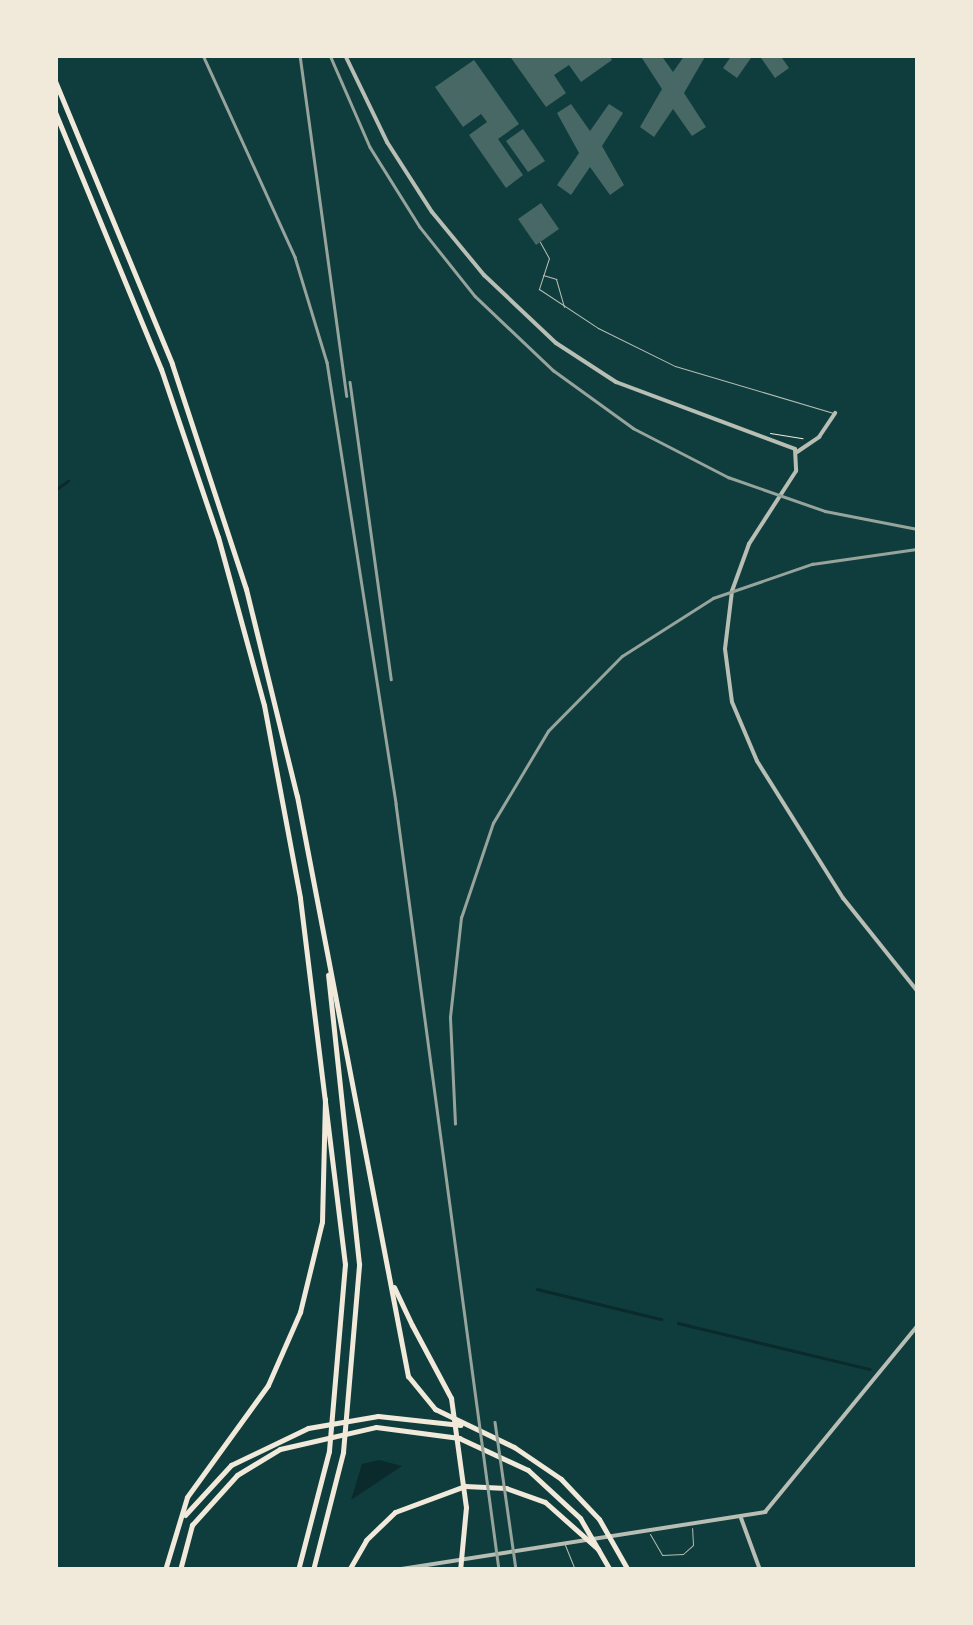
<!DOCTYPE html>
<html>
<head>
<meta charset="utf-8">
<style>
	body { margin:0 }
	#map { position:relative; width:973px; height:1625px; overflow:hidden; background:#0f3d3e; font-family:Overpass,sans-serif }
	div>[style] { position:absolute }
	.water>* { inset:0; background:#0a2a2b }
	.stream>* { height:2.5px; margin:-1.25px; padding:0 1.25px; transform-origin:1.25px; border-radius:1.25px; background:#0a2a2b }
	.building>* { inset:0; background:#486865 }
	.path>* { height:1px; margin:-0.5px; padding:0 0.5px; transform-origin:0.5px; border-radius:0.5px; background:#f1e9da }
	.service>* { height:1px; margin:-0.5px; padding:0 0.5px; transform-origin:0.5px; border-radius:0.5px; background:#b8beb3 }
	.minor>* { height:4px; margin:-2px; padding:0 2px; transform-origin:2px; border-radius:2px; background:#b8beb3 }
	.tertiary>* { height:4px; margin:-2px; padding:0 2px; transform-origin:2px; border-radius:2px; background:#b8beb3 }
	.secondary>* { height:5px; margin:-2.5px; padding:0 2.5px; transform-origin:2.5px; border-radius:2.5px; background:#f1e9da }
	.trunk>* { height:5px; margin:-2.5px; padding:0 2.5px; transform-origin:2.5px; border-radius:2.5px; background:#f1e9da }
	.rail>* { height:2.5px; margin:-1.25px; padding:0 1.25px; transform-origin:1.25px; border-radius:1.25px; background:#97a49c }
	span { translate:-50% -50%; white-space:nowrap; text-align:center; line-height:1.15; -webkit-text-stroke:10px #f1e9da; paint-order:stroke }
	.frame { position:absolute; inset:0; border:58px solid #f1e9da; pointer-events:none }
</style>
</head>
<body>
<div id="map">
	<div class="water">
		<i style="clip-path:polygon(379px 1460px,402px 1466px,351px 1500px,362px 1464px)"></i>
	</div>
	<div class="stream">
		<i style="left:55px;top:490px;width:16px;rotate:-35deg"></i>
		<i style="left:537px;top:1289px;width:128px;rotate:13.6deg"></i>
		<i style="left:678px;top:1323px;width:197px;rotate:13.5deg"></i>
	</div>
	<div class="building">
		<i style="clip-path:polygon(509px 55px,609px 55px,612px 60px,581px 82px,569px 65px,554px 75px,566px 93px,546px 107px)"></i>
		<i style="clip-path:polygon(640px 55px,661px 55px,673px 72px,685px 55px,706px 55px,684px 93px,706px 127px,692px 136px,673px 109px,654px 137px,640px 127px,662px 89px)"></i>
		<i style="clip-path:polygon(732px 55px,753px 55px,737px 78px,723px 68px)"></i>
		<i style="clip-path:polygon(759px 55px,780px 55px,789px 68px,775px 78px)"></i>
		<i style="clip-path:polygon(474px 60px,519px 124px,498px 139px,523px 175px,506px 188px,469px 135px,487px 122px,481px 114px,463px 127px,435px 87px)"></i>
		<i style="clip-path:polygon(571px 104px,590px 131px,609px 104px,623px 113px,602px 146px,624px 185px,610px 195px,590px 167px,571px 195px,557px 185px,579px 153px,557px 113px)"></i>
		<i style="clip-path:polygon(523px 129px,545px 161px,528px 172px,506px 141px)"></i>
		<i style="clip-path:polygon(541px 203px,559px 229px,536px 245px,518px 219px)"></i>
	</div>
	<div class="path">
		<i style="left:770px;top:433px;width:33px;rotate:9deg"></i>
	</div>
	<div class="service">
		<i style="left:540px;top:242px;width:18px;rotate:61deg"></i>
		<i style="left:549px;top:258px;width:33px;rotate:108deg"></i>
		<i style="left:539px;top:289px;width:71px;rotate:33.5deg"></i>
		<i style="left:598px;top:328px;width:86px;rotate:26.3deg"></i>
		<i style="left:675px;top:366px;width:166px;rotate:16.5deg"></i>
		<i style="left:543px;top:275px;width:14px;rotate:17deg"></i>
		<i style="left:556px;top:279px;width:29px;rotate:74deg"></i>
		<i style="left:650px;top:1534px;width:24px;rotate:60deg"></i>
		<i style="left:662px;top:1555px;width:21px;rotate:-3deg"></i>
		<i style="left:683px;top:1554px;width:13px;rotate:-42deg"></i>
		<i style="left:693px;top:1545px;width:17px;rotate:-93deg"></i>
		<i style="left:565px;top:1545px;width:27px;rotate:68deg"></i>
	</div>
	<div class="minor">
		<i style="left:345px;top:55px;width:97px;rotate:64.2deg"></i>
		<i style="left:387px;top:142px;width:83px;rotate:57.3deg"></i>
		<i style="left:432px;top:212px;width:82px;rotate:50.5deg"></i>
		<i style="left:484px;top:275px;width:99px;rotate:43.4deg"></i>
		<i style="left:556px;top:343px;width:72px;rotate:33deg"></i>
		<i style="left:616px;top:382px;width:191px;rotate:20.5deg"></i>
		<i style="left:795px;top:449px;width:22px;rotate:87deg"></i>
		<i style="left:796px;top:471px;width:87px;rotate:122.8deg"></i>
		<i style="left:749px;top:544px;width:50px;rotate:109.9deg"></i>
		<i style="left:732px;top:591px;width:58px;rotate:96.9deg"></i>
		<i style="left:725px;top:649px;width:53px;rotate:82.5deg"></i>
		<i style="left:732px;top:702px;width:64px;rotate:67deg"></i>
		<i style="left:757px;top:761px;width:162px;rotate:57.9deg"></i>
		<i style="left:843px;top:898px;width:120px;rotate:51.4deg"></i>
		<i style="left:797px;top:452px;width:27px;rotate:-34deg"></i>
		<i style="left:819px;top:437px;width:29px;rotate:-56deg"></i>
		<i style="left:741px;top:1518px;width:55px;rotate:69.9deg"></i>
	</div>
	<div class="tertiary">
		<i style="left:395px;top:1570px;width:375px;rotate:-8.9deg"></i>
		<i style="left:765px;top:1512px;width:242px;rotate:-50.7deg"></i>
	</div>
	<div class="secondary">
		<i style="left:412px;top:1325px;width:83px;rotate:61.9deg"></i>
		<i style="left:451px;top:1398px;width:110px;rotate:82.2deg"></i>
		<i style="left:466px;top:1507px;width:63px;rotate:95.4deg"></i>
	</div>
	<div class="trunk">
		<i style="left:55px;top:81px;width:306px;rotate:67.5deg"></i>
		<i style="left:172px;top:364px;width:237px;rotate:71.8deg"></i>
		<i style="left:246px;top:589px;width:213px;rotate:76.2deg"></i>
		<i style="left:297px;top:796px;width:591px;rotate:79.17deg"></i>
		<i style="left:408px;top:1376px;width:43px;rotate:50.7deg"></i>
		<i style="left:435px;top:1409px;width:88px;rotate:25.7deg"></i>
		<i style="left:514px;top:1447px;width:57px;rotate:34.2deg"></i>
		<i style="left:561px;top:1479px;width:55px;rotate:46.5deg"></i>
		<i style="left:599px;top:1519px;width:59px;rotate:60.4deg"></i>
		<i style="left:55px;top:112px;width:278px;rotate:67.6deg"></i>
		<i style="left:161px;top:369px;width:177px;rotate:71.3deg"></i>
		<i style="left:218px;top:537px;width:174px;rotate:74.7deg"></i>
		<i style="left:264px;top:705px;width:196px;rotate:79.4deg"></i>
		<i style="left:300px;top:898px;width:369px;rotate:83deg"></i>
		<i style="left:345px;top:1264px;width:188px;rotate:94.9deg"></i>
		<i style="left:329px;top:1451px;width:123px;rotate:104.6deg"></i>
		<i style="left:394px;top:1287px;width:42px;rotate:64.7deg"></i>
		<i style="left:185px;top:1515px;width:68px;rotate:-47.4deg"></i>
		<i style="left:231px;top:1465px;width:85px;rotate:-25.7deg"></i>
		<i style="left:308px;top:1428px;width:71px;rotate:-9.7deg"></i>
		<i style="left:378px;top:1416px;width:83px;rotate:6.2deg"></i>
		<i style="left:165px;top:1570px;width:76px;rotate:-73.2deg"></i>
		<i style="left:187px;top:1497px;width:138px;rotate:-54.1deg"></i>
		<i style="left:268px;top:1385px;width:80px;rotate:-66.3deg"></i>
		<i style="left:300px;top:1312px;width:93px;rotate:-76.3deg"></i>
		<i style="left:322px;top:1222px;width:123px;rotate:-88.6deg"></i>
		<i style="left:180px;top:1570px;width:47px;rotate:-75.1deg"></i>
		<i style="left:192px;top:1525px;width:67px;rotate:-48deg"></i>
		<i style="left:237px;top:1475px;width:50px;rotate:-31.2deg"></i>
		<i style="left:280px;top:1449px;width:98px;rotate:-12.9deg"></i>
		<i style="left:376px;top:1427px;width:84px;rotate:7.5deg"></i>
		<i style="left:459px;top:1438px;width:76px;rotate:24.9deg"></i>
		<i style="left:528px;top:1470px;width:71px;rotate:42.7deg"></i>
		<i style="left:580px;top:1518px;width:60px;rotate:60deg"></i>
		<i style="left:313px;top:1570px;width:122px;rotate:-75.7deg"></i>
		<i style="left:343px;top:1452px;width:189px;rotate:-85.1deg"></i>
		<i style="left:359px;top:1264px;width:291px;rotate:-96.1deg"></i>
		<i style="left:349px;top:1570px;width:34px;rotate:-60deg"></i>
		<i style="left:366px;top:1540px;width:40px;rotate:-44deg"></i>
		<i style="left:395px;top:1512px;width:75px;rotate:-20.4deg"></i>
		<i style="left:465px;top:1486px;width:41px;rotate:2.8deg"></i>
		<i style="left:506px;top:1488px;width:41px;rotate:19.7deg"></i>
		<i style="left:545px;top:1502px;width:71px;rotate:41.6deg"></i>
	</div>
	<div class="rail">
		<i style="left:203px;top:55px;width:222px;rotate:65.5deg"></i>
		<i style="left:295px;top:257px;width:110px;rotate:73.1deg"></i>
		<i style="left:327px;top:362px;width:447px;rotate:81.1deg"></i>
		<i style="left:396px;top:804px;width:773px;rotate:82.34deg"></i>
		<i style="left:300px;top:55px;width:344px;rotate:82.2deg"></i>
		<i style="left:330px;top:55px;width:100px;rotate:66.5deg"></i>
		<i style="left:370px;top:147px;width:94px;rotate:58deg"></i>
		<i style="left:420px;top:227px;width:88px;rotate:51.4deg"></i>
		<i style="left:475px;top:296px;width:108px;rotate:43.5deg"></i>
		<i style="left:553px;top:370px;width:99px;rotate:35.9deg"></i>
		<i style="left:633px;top:428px;width:107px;rotate:27.3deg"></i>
		<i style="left:728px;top:477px;width:103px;rotate:19.3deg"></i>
		<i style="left:825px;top:511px;width:95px;rotate:11deg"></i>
		<i style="left:350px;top:382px;width:300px;rotate:82.1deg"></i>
		<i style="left:455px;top:1124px;width:107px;rotate:-92.7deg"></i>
		<i style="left:450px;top:1017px;width:100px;rotate:-83.7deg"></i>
		<i style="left:461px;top:918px;width:100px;rotate:-71.4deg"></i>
		<i style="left:493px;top:823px;width:107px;rotate:-59.1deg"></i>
		<i style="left:548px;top:731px;width:105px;rotate:-45.4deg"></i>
		<i style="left:622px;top:656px;width:108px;rotate:-32.5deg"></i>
		<i style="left:713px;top:598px;width:105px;rotate:-19deg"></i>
		<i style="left:812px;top:564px;width:107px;rotate:-8.1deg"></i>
		<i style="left:495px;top:1422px;width:149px;rotate:81.9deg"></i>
	</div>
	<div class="frame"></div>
</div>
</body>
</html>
